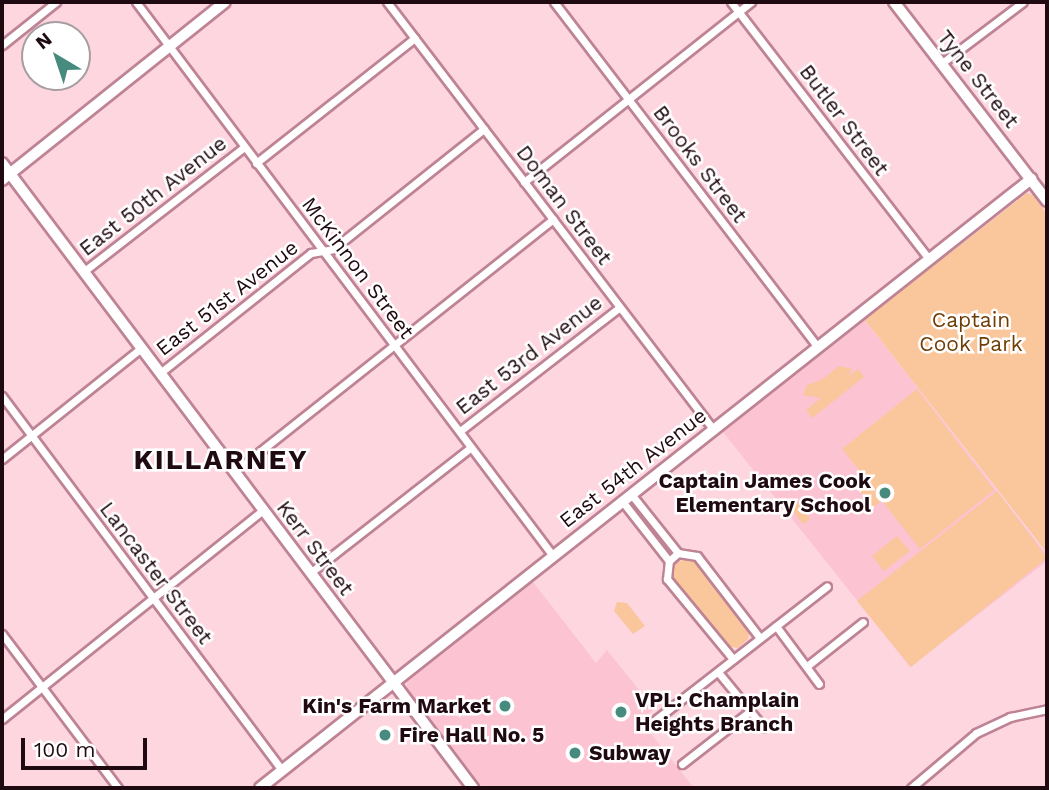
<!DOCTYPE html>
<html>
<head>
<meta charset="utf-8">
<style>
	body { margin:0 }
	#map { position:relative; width:1049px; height:790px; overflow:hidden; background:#fdd6e0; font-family:"Work Sans",sans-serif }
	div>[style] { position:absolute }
	.built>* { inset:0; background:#fcc3d2 }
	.green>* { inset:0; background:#fac69b }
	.roads { filter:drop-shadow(2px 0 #be8394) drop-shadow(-2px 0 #be8394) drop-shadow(0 2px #be8394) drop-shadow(0 -2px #be8394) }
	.street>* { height:7px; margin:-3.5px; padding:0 3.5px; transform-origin:3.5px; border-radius:3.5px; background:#fff }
	.secondary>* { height:10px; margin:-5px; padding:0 5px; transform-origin:5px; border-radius:5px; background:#fff }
	.dots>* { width:19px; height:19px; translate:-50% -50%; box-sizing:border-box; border:4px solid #fff; border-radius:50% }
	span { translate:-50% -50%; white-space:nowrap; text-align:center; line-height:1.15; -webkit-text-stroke:5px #fff; paint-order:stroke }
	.street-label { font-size:21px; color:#200a11 }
	.park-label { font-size:21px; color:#6e3d06 }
	.poi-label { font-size:21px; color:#200a11; font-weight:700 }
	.right { translate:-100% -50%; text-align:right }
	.left { translate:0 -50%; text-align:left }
	.district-label { font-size:28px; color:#200a11; font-weight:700; letter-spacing:2px }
	.frame { position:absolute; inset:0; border:4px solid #200a11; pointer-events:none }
	.north { position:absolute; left:21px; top:21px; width:70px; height:70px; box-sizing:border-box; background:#fff; border:2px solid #a69da0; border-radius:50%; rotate:321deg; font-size:19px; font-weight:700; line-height:28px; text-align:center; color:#200a11 }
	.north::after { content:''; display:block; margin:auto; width:24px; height:32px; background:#478b7f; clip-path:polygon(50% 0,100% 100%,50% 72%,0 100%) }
	.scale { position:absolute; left:21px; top:738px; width:126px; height:32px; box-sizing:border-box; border:4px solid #200a11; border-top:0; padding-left:9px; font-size:21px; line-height:24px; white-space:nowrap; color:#200a11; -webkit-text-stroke:5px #fff; paint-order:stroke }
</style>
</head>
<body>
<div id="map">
	<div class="built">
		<i style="clip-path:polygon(865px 320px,1047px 555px,1047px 561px,910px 667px,723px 432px)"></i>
		<i style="clip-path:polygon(533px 582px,596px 663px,607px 650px,654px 709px,640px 720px,694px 788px,483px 788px,407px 689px,407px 682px)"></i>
	</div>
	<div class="green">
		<i style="clip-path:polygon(1027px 193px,1033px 195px,1047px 214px,1047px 553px,865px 320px,915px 280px,918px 274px,942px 255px,949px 254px)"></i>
		<i style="clip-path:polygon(839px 366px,852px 369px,848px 376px,858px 369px,864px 377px,812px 418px,806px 410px,821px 398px,803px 395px,807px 385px,823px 379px)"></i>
		<i style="clip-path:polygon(917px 389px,994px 490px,920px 549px,882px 501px,873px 507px,857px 487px,866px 479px,842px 449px)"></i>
		<i style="clip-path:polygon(997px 491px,1047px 558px,911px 667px,857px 601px)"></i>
		<i style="clip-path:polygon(794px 498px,810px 519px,803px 524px,787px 503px)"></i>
		<i style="clip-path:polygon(897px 536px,910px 551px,884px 571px,872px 556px)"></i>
		<i style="clip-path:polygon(687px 558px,696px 561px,750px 630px,748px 639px,738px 648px,725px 646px,672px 579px,674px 564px)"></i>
		<i style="clip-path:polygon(617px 602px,627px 603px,645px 626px,633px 634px,614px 611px)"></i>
	</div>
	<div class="roads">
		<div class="street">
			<i style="left:136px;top:2px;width:693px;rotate:53.03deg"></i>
			<i style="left:387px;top:2px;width:537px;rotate:52.64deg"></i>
			<i style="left:554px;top:2px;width:434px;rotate:52.6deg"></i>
			<i style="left:731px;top:2px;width:324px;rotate:52.4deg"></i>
			<i style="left:2px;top:45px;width:69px;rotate:-38.5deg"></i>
			<i style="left:942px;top:63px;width:101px;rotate:-37deg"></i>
			<i style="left:256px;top:163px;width:202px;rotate:-38.2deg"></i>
			<i style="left:524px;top:182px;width:290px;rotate:-38.4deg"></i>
			<i style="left:83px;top:272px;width:204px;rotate:-37.8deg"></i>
			<i style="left:160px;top:373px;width:193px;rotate:-38.5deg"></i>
			<i style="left:311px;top:253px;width:22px;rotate:-10deg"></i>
			<i style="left:333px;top:249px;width:193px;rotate:-38.5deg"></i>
			<i style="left:2px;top:396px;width:467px;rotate:53.2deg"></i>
			<i style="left:460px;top:431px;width:202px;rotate:-37.8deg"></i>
			<i style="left:2px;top:459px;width:178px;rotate:-38.6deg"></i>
			<i style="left:234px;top:472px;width:407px;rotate:-38.4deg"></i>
			<i style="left:631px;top:494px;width:75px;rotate:51.5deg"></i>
			<i style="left:622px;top:501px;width:76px;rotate:51.9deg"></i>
			<i style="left:310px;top:573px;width:203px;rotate:-38deg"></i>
			<i style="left:776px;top:626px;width:72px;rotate:53.4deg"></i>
			<i style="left:2px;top:634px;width:193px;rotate:53deg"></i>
			<i style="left:733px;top:659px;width:104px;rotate:-129.5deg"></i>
			<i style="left:667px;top:579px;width:18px;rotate:-84deg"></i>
			<i style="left:669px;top:561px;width:12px;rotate:-42deg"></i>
			<i style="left:678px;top:553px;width:19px;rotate:9deg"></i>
			<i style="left:697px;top:556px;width:103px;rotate:52.5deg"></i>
			<i style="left:807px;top:666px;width:71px;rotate:-38.2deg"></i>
			<i style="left:718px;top:672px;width:72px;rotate:50.6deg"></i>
			<i style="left:2px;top:719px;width:334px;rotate:-38.7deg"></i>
			<i style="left:650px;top:724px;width:224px;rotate:-37.9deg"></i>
			<i style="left:682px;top:764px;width:86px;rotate:-37.9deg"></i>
			<i style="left:911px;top:788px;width:85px;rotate:-40.2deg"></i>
			<i style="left:976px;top:733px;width:38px;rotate:-25deg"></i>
			<i style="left:1010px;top:717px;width:38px;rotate:-12deg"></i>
		</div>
		<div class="secondary">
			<i style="left:894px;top:2px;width:251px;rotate:52.4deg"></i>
			<i style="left:2px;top:163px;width:783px;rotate:53deg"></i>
			<i style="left:2px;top:180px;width:285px;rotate:-38.6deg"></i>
			<i style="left:260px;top:788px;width:983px;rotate:-38.3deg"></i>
		</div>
	</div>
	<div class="dots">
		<i style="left:885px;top:493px;background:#478b7f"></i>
		<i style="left:505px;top:706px;background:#478b7f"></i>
		<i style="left:621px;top:712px;background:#478b7f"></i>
		<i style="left:385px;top:735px;background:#478b7f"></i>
		<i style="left:575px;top:753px;background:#478b7f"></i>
	</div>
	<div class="street-label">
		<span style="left:978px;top:79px;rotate:52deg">Tyne Street</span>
		<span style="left:844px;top:120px;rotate:53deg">Butler Street</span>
		<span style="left:700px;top:164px;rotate:53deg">Brooks Street</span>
		<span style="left:153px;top:196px;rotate:-38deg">East 50th Avenue</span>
		<span style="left:564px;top:205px;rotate:53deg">Doman Street</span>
		<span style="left:358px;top:268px;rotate:53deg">McKinnon Street</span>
		<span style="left:227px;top:298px;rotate:-38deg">East 51st Avenue</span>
		<span style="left:529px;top:355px;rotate:-38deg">East 53rd Avenue</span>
		<span style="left:633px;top:468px;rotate:-38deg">East 54th Avenue</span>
		<span style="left:315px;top:548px;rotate:53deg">Kerr Street</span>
		<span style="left:156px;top:573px;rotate:53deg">Lancaster Street</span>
	</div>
	<div class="park-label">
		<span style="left:971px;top:332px">Captain<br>Cook Park</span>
	</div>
	<div class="poi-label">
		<span class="right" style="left:871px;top:493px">Captain James Cook<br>Elementary School</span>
		<span class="left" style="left:635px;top:712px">VPL: Champlain<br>Heights Branch</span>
		<span class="right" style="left:491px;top:706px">Kin's Farm Market</span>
		<span class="left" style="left:399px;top:735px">Fire Hall No. 5</span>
		<span class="left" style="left:589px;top:753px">Subway</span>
	</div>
	<div class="district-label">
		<span style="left:221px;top:460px">KILLARNEY</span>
	</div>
	<div class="frame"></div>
	<div class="north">N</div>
	<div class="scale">100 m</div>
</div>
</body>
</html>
